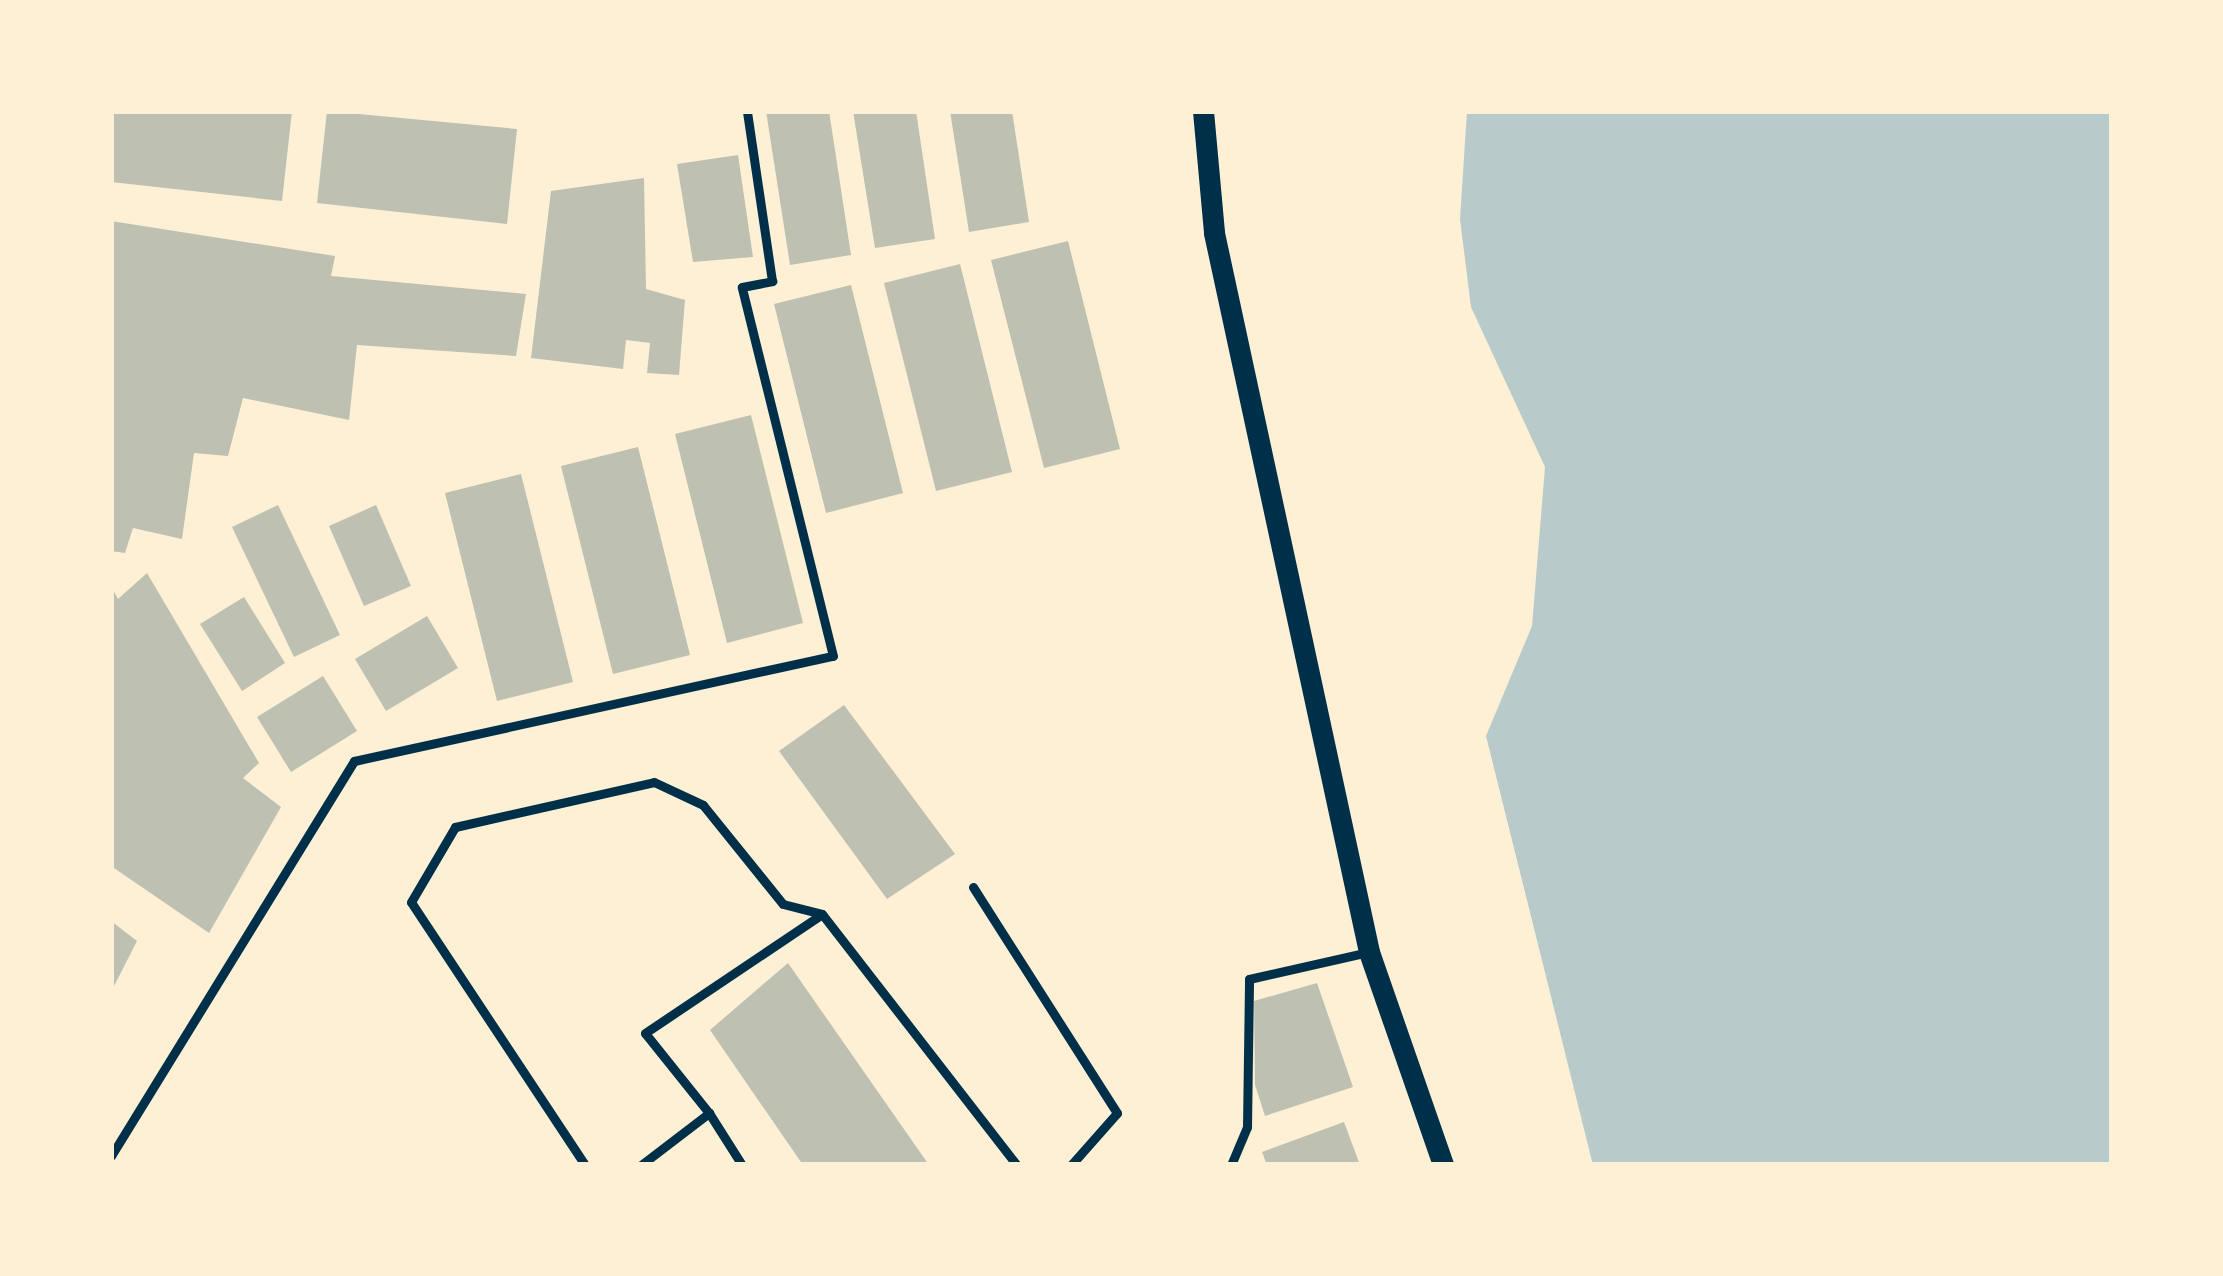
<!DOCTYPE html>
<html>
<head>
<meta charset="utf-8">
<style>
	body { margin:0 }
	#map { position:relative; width:2223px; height:1276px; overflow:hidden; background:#fdf0d5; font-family:"Asap Condensed",sans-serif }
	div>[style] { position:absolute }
	.green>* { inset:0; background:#b9caca }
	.building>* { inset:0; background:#bec0b2 }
	.service>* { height:9px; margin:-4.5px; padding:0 4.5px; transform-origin:4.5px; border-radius:4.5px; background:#003049 }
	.tertiary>* { height:21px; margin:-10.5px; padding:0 10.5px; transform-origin:10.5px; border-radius:10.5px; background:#003049 }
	span { translate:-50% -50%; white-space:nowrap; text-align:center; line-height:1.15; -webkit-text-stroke:12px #fdf0d5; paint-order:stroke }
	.frame { position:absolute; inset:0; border:114px solid #fdf0d5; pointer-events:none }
</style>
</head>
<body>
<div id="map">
	<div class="green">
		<i style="clip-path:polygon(1467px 111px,2112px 111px,2112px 1165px,1593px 1165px,1486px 736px,1532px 626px,1545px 467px,1471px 307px,1460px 219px)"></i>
	</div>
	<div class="building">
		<i style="clip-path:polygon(111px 111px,292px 111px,282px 201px,111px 182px)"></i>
		<i style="clip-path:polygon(327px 111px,517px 129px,507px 224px,317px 203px)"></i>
		<i style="clip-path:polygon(766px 111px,829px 111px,851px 255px,790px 265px)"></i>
		<i style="clip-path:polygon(853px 111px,916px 111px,935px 239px,875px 248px)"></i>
		<i style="clip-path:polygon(950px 111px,1012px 111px,1029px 222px,969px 232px)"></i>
		<i style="clip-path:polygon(738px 155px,753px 257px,693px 262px,677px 164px)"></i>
		<i style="clip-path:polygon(644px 178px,646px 289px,685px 300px,679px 375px,647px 373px,650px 343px,626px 340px,623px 369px,531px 358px,551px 191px)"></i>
		<i style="clip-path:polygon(111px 221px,335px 256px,331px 276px,526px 294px,516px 356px,357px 345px,349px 420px,243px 398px,228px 456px,194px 453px,182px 539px,133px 528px,125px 553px,111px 551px)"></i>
		<i style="clip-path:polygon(1068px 241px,1120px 449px,1044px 468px,991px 260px)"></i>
		<i style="clip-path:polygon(960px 264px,1012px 472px,936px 491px,884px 283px)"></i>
		<i style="clip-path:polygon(851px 285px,903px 493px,826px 513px,774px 304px)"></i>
		<i style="clip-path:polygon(751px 415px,803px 623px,727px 643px,675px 434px)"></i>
		<i style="clip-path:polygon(638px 447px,690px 655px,613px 674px,561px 466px)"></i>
		<i style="clip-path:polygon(521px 474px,573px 682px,497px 701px,445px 493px)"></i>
		<i style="clip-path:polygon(278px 505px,340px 635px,294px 657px,232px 527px)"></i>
		<i style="clip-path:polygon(376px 505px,411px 586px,364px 606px,329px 526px)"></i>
		<i style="clip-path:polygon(147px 573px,259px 763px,243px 778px,281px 807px,209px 933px,111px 866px,111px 586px,118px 599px)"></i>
		<i style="clip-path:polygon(244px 597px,285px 663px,242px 691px,200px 624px)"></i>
		<i style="clip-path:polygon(427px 616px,458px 668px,386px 711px,355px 659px)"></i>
		<i style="clip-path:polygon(323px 676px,357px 731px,291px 772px,257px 717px)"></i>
		<i style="clip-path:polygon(844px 705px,955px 854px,887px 899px,779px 751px)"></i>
		<i style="clip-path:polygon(111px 921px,137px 941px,111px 992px)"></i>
		<i style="clip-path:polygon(788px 963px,929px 1165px,803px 1165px,710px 1030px)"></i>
		<i style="clip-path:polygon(1317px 983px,1353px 1087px,1265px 1116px,1255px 1085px,1254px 1001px)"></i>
		<i style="clip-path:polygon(1344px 1122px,1360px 1165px,1267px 1165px,1262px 1152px)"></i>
	</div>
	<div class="service">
		<i style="left:973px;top:887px;width:268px;rotate:57.5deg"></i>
		<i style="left:1117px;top:1113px;width:69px;rotate:131.5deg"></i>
		<i style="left:709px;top:1113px;width:102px;rotate:-128.7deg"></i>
		<i style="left:645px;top:1033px;width:213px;rotate:-33.9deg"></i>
		<i style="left:111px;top:1156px;width:464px;rotate:-58.4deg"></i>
		<i style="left:354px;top:761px;width:490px;rotate:-12.4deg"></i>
		<i style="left:833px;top:656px;width:380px;rotate:-103.9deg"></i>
		<i style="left:742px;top:287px;width:31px;rotate:-11deg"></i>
		<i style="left:772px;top:281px;width:172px;rotate:-98.4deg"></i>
		<i style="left:585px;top:1165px;width:315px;rotate:-123.5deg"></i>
		<i style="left:411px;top:902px;width:87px;rotate:-59.6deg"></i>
		<i style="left:455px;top:827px;width:204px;rotate:-12.7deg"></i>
		<i style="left:654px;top:782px;width:54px;rotate:25.1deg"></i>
		<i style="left:703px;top:805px;width:127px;rotate:51.1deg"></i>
		<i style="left:783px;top:904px;width:40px;rotate:14.4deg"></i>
		<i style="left:822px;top:914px;width:318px;rotate:52.2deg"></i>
		<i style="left:641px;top:1165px;width:86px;rotate:-37.4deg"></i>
		<i style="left:709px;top:1113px;width:62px;rotate:57.6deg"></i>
		<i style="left:1231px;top:1165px;width:41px;rotate:-67.2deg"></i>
		<i style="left:1247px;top:1127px;width:148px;rotate:-89.2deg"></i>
		<i style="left:1249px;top:979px;width:123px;rotate:-12.7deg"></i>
	</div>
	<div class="tertiary">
		<i style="left:1203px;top:111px;width:122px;rotate:84.8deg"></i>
		<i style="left:1214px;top:233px;width:736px;rotate:77.83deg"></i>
		<i style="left:1369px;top:952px;width:225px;rotate:70.8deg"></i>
	</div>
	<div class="frame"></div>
</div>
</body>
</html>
